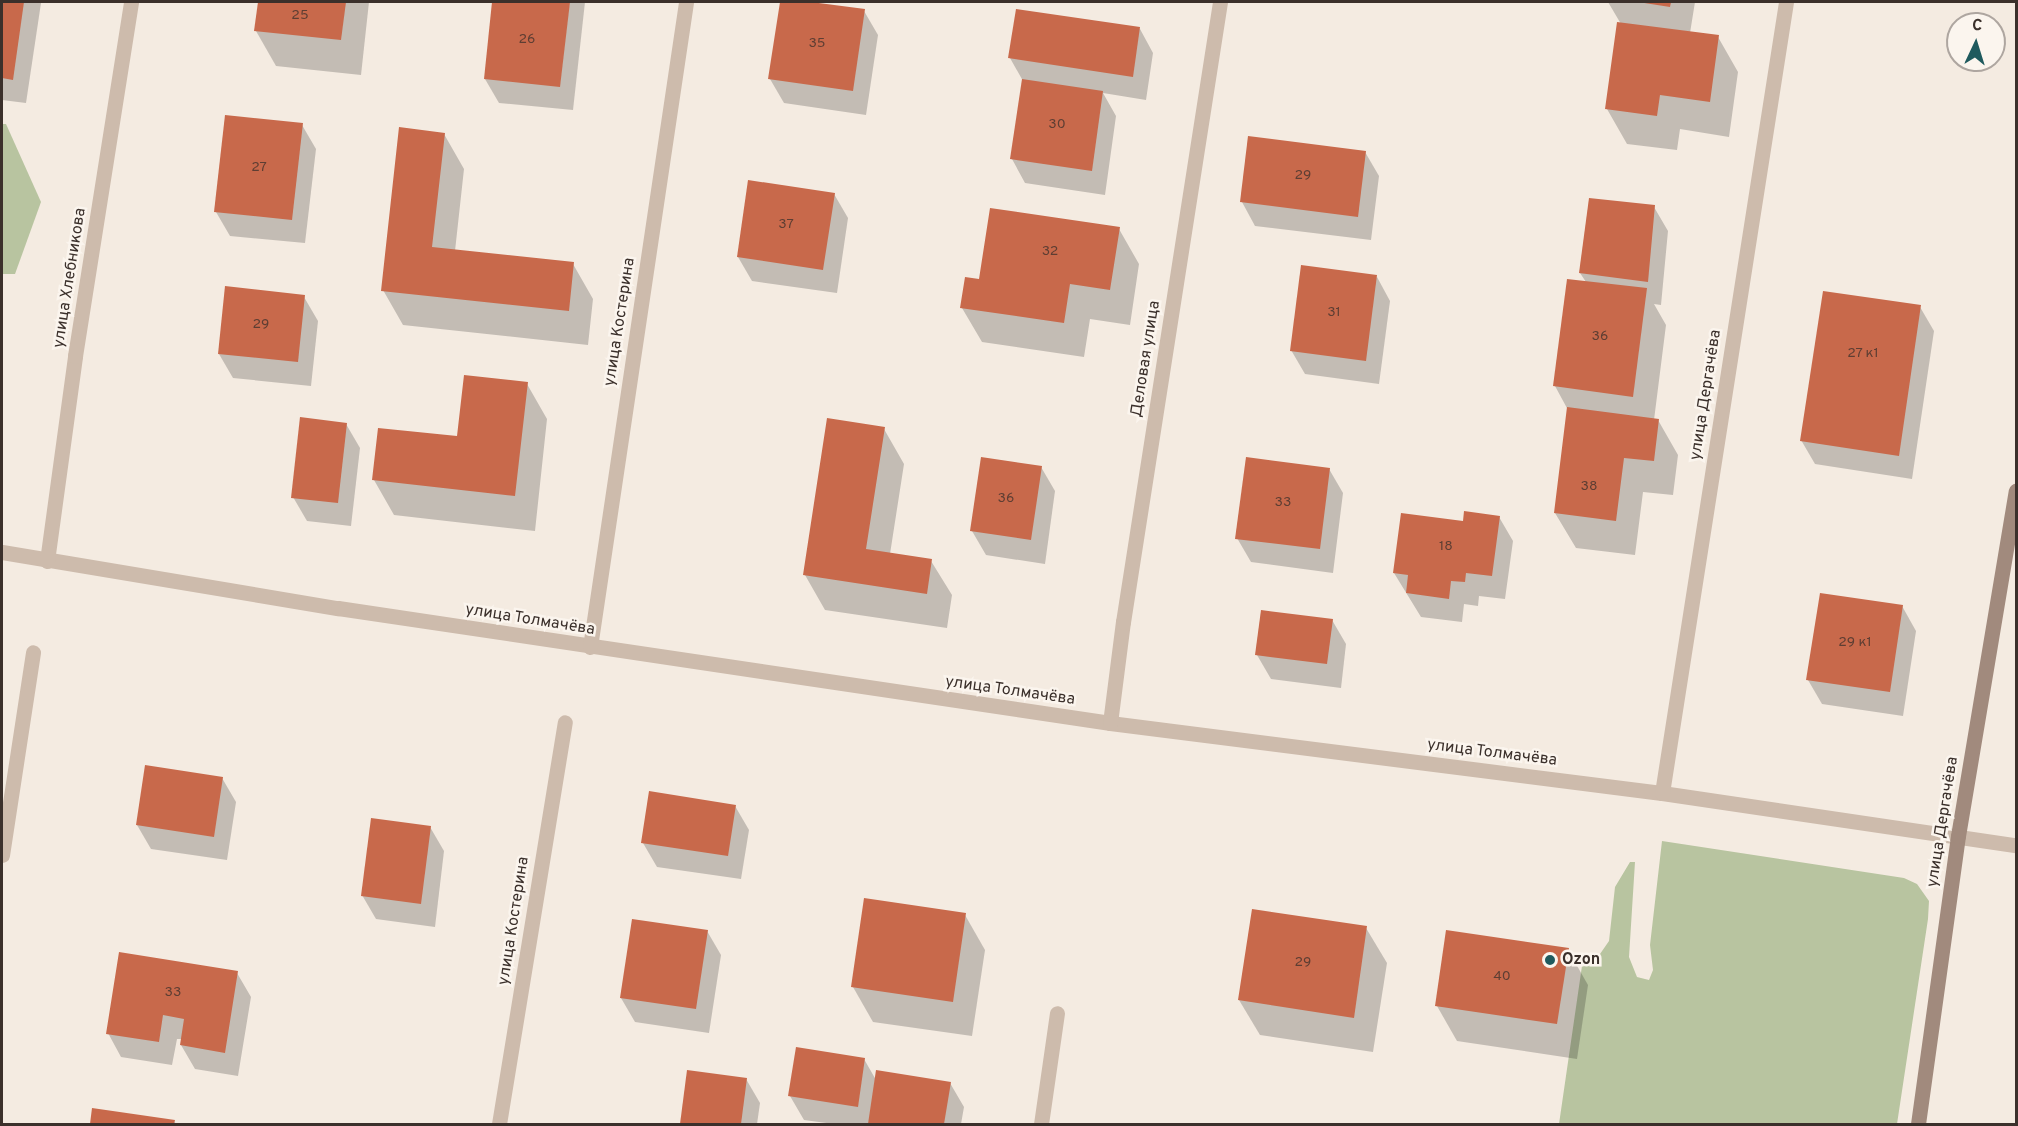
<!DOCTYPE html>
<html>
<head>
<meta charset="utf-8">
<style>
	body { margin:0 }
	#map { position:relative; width:2018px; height:1126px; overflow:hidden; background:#f4ebe1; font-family:Overpass,sans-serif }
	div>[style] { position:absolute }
	.green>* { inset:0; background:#b8c4a0 }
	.shadow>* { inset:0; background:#0003 }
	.building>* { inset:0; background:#c8694b }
	.street>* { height:15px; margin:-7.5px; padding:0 7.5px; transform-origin:7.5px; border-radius:7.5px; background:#cdbbac }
	.secondary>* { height:15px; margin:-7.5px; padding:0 7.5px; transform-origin:7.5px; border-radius:7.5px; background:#a18a7d }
	.dots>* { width:16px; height:16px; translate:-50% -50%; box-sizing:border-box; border:3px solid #fbf5ee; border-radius:50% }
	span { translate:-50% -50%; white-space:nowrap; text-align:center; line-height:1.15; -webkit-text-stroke:5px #fbf5ee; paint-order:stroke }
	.number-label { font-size:14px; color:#5e3e33 }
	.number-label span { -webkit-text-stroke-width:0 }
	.street-label { font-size:16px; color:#3b302b }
	.poi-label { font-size:16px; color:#3b302b; font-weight:700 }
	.left { translate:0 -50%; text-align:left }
	.frame { position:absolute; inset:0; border:3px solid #3b302b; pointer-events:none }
	.north { position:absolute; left:1946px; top:12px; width:60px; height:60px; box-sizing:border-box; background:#fbf5ee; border:2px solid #aea6a0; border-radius:50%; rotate:4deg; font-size:16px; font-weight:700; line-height:24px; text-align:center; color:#3b302b }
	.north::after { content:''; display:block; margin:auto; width:21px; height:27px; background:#1f5a5e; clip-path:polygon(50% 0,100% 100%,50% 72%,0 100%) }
</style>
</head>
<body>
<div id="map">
	<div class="green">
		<i style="clip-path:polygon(2px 124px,6px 124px,41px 202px,15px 274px,2px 274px)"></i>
		<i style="clip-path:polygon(1662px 841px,1904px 878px,1917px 884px,1929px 901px,1928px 919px,1897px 1124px,1559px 1124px,1583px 959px,1600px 954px,1609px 941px,1615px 887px,1630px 862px,1635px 862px,1629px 957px,1637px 977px,1649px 980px,1653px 970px,1650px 945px)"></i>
	</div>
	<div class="shadow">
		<i style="clip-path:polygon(2px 2px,41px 3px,26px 103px,2px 100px)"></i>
		<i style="clip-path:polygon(259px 2px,369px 2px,361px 75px,276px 66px,256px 31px)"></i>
		<i style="clip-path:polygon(494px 2px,585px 2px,573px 110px,499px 103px,485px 79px)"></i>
		<i style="clip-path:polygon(782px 2px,801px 2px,864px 11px,878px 35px,866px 115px,784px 103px,770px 79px)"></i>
		<i style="clip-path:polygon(1608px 2px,1695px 2px,1690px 33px,1718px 37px,1738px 72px,1729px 137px,1680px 129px,1677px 150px,1627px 144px,1607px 109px,1621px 24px)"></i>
		<i style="clip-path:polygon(1140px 29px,1153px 53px,1146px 100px,1103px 93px,1116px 116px,1105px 195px,1025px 183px,1012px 159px,1023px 81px,1010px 58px)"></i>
		<i style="clip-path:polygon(302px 125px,316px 149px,305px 243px,230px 236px,216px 212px)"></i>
		<i style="clip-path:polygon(444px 134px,464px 169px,455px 251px,573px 264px,593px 299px,588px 345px,403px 325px,383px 290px)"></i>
		<i style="clip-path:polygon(1365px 152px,1379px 176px,1371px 240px,1255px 226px,1242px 202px)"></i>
		<i style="clip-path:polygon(834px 194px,848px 218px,837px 293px,752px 281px,738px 257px)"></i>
		<i style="clip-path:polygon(1654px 207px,1668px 231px,1661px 305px,1654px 304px,1666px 325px,1654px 420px,1658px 420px,1678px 455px,1673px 495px,1643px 492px,1635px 555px,1576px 548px,1555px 513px,1568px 410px,1555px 386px,1586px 282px,1580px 273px)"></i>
		<i style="clip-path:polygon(1119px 229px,1139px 264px,1130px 325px,1090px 319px,1084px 357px,982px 342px,962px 308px,981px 281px)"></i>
		<i style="clip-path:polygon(1377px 277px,1390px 301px,1379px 384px,1305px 374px,1291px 350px)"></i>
		<i style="clip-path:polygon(304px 297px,318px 321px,311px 386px,233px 378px,219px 354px)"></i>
		<i style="clip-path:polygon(1920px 307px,1934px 331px,1912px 479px,1815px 464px,1801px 440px)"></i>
		<i style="clip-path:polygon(527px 384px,547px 419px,535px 531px,394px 515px,374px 480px,459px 438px)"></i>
		<i style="clip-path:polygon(346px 424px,360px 448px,351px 526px,307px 521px,293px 497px)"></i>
		<i style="clip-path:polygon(884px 429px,904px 464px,890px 554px,931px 561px,952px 595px,947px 628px,825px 610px,805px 575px)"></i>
		<i style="clip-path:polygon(1041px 467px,1055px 491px,1045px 564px,986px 555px,972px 531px)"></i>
		<i style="clip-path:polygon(1329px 469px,1343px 493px,1333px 573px,1251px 562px,1237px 538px)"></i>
		<i style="clip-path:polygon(1499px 517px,1513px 541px,1505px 599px,1479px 596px,1478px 606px,1464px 604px,1462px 622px,1421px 617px,1394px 573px,1464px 522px)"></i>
		<i style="clip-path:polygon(1902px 606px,1916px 631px,1903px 716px,1822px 704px,1808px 680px)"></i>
		<i style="clip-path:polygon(1332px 620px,1346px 644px,1341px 688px,1271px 679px,1257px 655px)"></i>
		<i style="clip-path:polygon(222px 778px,236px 802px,227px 860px,151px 849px,137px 825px)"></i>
		<i style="clip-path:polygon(735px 806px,749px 830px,741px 879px,657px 867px,643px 843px)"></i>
		<i style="clip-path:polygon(430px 827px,444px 851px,435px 927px,376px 919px,362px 895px)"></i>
		<i style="clip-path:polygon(965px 915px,985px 950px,972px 1036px,873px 1022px,853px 987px)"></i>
		<i style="clip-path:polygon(1366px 928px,1387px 963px,1373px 1052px,1260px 1035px,1239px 1000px)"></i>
		<i style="clip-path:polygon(707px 931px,721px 955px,709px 1033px,635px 1022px,621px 998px)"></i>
		<i style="clip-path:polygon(1568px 950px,1588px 985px,1577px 1059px,1457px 1041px,1437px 1006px)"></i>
		<i style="clip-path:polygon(237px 973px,251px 997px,238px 1076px,195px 1069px,181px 1045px,182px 1039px,177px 1039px,172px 1065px,121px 1057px,108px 1033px)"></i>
		<i style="clip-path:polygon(864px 1059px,876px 1080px,950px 1083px,964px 1107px,961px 1124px,834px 1124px,804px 1120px,790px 1096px)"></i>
		<i style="clip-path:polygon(688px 1071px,746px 1079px,760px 1103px,757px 1124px,681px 1124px)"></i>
		<i style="clip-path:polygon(94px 1110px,174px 1121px,176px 1124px,92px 1124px)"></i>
	</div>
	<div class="building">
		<i style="clip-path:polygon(2px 2px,24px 2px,13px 80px,2px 78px)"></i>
		<i style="clip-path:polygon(258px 2px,346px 2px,341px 40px,254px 31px)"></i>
		<i style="clip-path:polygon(492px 2px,570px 2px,560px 87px,484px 79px)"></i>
		<i style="clip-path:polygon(780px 2px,811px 2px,865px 9px,853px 91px,768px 79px)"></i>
		<i style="clip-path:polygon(1638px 2px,1671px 2px,1670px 7px)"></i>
		<i style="clip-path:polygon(1016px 9px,1140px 27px,1133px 77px,1008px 58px)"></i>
		<i style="clip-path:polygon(1617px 22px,1719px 35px,1710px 102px,1660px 95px,1657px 116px,1605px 109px)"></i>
		<i style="clip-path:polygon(1022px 79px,1103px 91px,1092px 171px,1010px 159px)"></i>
		<i style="clip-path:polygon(225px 115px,303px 123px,292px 220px,214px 212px)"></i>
		<i style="clip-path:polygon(399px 127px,445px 133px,432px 247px,574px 262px,569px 311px,381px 291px)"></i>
		<i style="clip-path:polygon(1248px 136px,1366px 151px,1358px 217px,1240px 202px)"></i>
		<i style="clip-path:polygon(748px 180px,835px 193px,823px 270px,737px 257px)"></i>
		<i style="clip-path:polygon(1589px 198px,1655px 205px,1648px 282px,1579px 273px)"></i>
		<i style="clip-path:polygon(990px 208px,1120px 227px,1110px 290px,1070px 284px,1064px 323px,960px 308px,965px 277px,979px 279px)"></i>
		<i style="clip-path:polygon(1301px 265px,1377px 275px,1366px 361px,1290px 351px)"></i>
		<i style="clip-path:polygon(1567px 279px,1647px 288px,1633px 397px,1553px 386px)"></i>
		<i style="clip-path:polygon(225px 286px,305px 295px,298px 362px,218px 354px)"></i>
		<i style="clip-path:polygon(1823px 291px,1921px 305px,1899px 456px,1800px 441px)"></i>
		<i style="clip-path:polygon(464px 375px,528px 382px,515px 496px,372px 480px,378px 428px,457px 436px)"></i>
		<i style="clip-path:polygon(1567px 407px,1659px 419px,1654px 461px,1624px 458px,1616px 521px,1554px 513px)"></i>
		<i style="clip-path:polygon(300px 417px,347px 423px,338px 503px,291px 498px)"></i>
		<i style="clip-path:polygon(827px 418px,885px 427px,866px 549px,932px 559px,927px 594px,803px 575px)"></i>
		<i style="clip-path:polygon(981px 457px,1042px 466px,1031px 540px,970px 531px)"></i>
		<i style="clip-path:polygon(1246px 457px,1330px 468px,1320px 549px,1235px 539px)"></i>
		<i style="clip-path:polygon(1464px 511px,1500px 516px,1492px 576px,1466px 573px,1465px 582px,1451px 581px,1449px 599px,1406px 593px,1408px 575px,1393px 573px,1401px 513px,1463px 521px)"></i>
		<i style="clip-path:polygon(1820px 593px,1903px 605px,1890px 692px,1806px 680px)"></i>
		<i style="clip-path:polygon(1261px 610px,1333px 619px,1327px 664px,1255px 655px)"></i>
		<i style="clip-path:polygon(145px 765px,223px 777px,214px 837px,136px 825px)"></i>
		<i style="clip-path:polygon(649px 791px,736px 805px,728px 856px,641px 843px)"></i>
		<i style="clip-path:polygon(371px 818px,431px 826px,421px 904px,361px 896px)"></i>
		<i style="clip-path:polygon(864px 898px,966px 913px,953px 1002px,851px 987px)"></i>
		<i style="clip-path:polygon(1252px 909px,1367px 926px,1354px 1018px,1238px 1000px)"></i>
		<i style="clip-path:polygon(632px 919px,708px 930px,696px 1009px,620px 998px)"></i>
		<i style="clip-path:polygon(1446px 930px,1569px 948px,1557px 1024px,1435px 1006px)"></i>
		<i style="clip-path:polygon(119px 952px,238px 971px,225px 1053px,180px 1045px,184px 1019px,163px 1015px,159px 1042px,106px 1034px)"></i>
		<i style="clip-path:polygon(796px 1047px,865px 1058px,858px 1107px,788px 1096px)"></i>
		<i style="clip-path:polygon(687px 1070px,747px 1078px,741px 1124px,680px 1124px)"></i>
		<i style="clip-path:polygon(876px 1070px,951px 1082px,944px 1124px,868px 1124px)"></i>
		<i style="clip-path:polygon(92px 1108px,175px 1120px,174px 1124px,90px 1124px)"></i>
	</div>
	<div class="street">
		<i style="left:2px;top:552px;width:341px;rotate:9.5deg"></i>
		<i style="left:338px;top:608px;width:781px;rotate:8.47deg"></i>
		<i style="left:1110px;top:723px;width:556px;rotate:7.23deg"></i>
		<i style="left:1662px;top:793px;width:358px;rotate:8.4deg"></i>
		<i style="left:47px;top:561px;width:207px;rotate:-82.2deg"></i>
		<i style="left:75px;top:356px;width:358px;rotate:-81deg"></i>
		<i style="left:590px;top:647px;width:652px;rotate:-81.53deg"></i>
		<i style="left:1110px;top:723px;width:102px;rotate:-82.7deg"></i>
		<i style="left:1123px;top:622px;width:628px;rotate:-81.11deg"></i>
		<i style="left:1662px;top:793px;width:801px;rotate:-81.09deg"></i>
		<i style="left:2px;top:855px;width:205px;rotate:-81.3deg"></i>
		<i style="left:499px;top:1124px;width:407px;rotate:-80.7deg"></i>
		<i style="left:1041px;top:1124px;width:112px;rotate:-81.8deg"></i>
	</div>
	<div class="secondary">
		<i style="left:1918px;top:1124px;width:291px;rotate:-82.1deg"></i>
		<i style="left:1958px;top:836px;width:350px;rotate:-80.5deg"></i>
	</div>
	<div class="dots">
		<i style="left:1550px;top:960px;background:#1f5a5e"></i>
	</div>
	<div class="number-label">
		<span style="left:300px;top:16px">25</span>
		<span style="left:527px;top:40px">26</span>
		<span style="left:817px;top:44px">35</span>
		<span style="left:1057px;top:125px">30</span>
		<span style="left:259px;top:168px">27</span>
		<span style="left:1303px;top:176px">29</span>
		<span style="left:786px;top:225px">37</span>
		<span style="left:1050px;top:252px">32</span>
		<span style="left:1334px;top:313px">31</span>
		<span style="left:261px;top:325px">29</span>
		<span style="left:1600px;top:337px">36</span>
		<span style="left:1863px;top:354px">27 к1</span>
		<span style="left:1589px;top:487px">38</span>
		<span style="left:1006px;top:499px">36</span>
		<span style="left:1283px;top:503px">33</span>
		<span style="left:1446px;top:547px">18</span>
		<span style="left:1855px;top:643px">29 к1</span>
		<span style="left:1303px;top:963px">29</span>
		<span style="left:1502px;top:977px">40</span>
		<span style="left:173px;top:993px">33</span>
	</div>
	<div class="street-label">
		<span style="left:70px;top:278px;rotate:-81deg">улица Хлебникова</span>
		<span style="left:620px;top:322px;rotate:-81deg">улица Костерина</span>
		<span style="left:1146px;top:359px;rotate:-81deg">Деловая улица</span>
		<span style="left:1706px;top:395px;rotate:-81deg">улица Дергачёва</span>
		<span style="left:530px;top:620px;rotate:9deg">улица Толмачёва</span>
		<span style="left:1010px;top:691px;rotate:8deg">улица Толмачёва</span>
		<span style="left:1492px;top:753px;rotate:7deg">улица Толмачёва</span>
		<span style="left:1943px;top:822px;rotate:-81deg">улица Дергачёва</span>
		<span style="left:514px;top:921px;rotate:-81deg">улица Костерина</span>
	</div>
	<div class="poi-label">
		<span class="left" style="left:1562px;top:960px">Ozon</span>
	</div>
	<div class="frame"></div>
	<div class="north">С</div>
</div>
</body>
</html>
